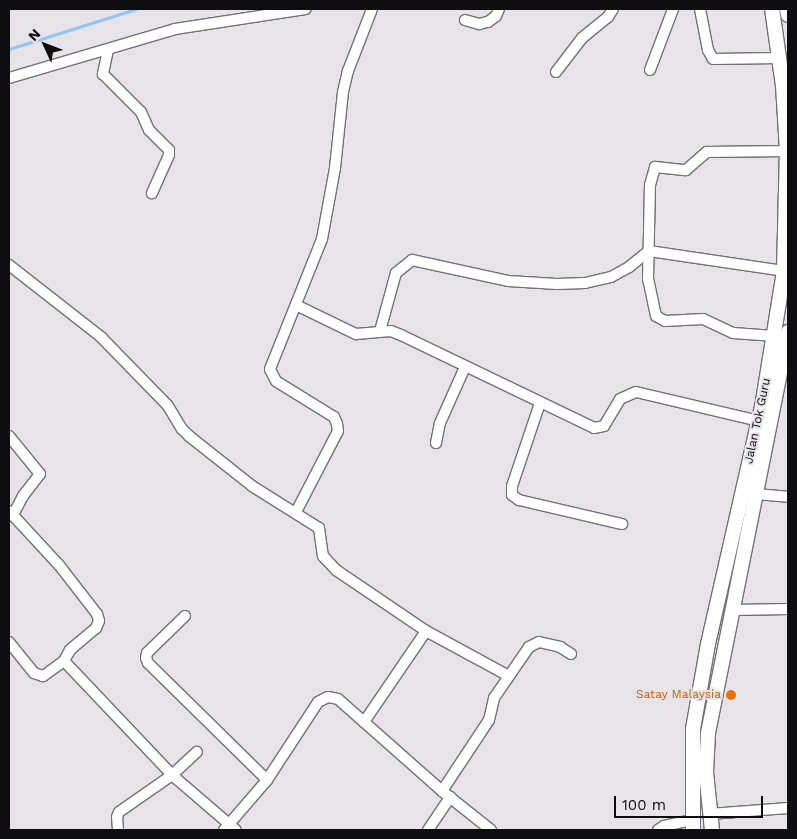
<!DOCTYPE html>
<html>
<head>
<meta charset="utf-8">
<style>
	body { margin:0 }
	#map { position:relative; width:797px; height:839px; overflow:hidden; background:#e7e4e9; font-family:"Work Sans",sans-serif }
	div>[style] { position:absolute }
	.stream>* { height:3px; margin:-1.5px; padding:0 1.5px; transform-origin:1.5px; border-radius:1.5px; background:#91c4f2 }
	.roads { filter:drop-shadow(1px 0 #737075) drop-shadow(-1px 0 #737075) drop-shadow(0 1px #737075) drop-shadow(0 -1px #737075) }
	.minor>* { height:10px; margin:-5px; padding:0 5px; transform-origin:5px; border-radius:5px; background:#fff }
	.major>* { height:14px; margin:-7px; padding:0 7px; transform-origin:7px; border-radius:7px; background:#fff }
	.dots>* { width:14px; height:14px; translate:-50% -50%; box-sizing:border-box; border:2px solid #e7e4e9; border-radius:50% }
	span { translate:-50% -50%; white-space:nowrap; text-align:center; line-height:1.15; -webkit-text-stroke:4px #e7e4e9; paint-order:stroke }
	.street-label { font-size:12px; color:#0e0d0f }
	.food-label { font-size:12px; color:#c56008 }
	.right { translate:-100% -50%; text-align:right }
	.frame { position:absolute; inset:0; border:10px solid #0e0d0f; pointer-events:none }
	.north { position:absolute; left:20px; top:20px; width:50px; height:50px; -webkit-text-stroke:4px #e7e4e9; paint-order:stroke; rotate:313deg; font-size:14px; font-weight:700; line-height:20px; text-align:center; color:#0e0d0f }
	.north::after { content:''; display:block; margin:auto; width:18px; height:22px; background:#0e0d0f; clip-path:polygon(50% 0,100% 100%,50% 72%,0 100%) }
	.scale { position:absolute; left:614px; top:796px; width:149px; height:22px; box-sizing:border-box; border:2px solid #0e0d0f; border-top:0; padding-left:6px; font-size:15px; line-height:18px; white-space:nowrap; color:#0e0d0f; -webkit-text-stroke:4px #e7e4e9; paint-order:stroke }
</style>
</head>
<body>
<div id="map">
	<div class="stream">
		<i style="left:9px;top:49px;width:133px;rotate:-17.5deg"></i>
	</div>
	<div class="roads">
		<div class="minor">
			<i style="left:700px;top:9px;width:42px;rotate:79deg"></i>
			<i style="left:708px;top:50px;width:10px;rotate:61deg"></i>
			<i style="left:713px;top:59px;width:65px;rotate:-0.9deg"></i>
			<i style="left:465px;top:20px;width:15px;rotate:16deg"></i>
			<i style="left:479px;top:24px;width:9px;rotate:-13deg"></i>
			<i style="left:488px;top:22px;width:10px;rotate:-37deg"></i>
			<i style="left:496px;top:16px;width:8px;rotate:-67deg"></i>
			<i style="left:108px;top:50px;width:25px;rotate:102deg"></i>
			<i style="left:103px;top:74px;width:54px;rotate:45deg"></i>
			<i style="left:141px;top:112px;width:20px;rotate:66deg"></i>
			<i style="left:149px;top:130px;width:28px;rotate:45deg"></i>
			<i style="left:169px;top:150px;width:5px;rotate:90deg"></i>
			<i style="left:169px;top:155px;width:42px;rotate:114.1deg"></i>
			<i style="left:650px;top:70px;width:65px;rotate:-69.3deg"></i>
			<i style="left:556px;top:72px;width:43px;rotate:-52.6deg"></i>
			<i style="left:582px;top:38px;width:33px;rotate:-39deg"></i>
			<i style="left:608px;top:17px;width:9px;rotate:-58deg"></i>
			<i style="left:9px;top:78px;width:173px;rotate:-16.4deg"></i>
			<i style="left:175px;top:29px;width:132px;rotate:-8.7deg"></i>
			<i style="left:9px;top:265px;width:117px;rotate:38deg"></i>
			<i style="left:101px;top:337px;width:96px;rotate:45.8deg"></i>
			<i style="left:168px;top:406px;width:27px;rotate:59deg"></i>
			<i style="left:182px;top:429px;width:10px;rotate:45deg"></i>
			<i style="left:189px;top:436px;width:80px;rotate:38.4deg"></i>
			<i style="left:252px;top:486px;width:79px;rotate:32.1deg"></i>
			<i style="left:319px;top:528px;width:28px;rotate:82deg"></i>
			<i style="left:323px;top:556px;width:19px;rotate:47deg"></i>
			<i style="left:336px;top:570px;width:109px;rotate:34.1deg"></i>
			<i style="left:426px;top:631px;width:94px;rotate:28.5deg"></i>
			<i style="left:296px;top:305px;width:67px;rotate:25.8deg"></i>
			<i style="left:356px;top:334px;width:35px;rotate:-5deg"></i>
			<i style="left:391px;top:331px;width:11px;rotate:22deg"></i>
			<i style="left:401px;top:335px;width:214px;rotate:25.7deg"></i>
			<i style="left:594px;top:428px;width:10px;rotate:-11deg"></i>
			<i style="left:604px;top:426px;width:31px;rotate:-59deg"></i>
			<i style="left:620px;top:399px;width:17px;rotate:-24deg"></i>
			<i style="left:636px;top:392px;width:126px;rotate:13.3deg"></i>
			<i style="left:380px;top:331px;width:60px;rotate:-74.6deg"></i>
			<i style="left:396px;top:273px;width:21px;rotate:-39deg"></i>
			<i style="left:412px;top:260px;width:98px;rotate:12.3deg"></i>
			<i style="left:508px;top:281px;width:49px;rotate:3.5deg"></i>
			<i style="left:557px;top:284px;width:28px;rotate:-2deg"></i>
			<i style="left:585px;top:283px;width:27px;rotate:-13deg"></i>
			<i style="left:611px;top:277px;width:21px;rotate:-29deg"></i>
			<i style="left:629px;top:267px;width:26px;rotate:-39deg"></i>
			<i style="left:649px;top:251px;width:136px;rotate:8.4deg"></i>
			<i style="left:775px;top:336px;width:42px;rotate:-175.9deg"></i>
			<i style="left:733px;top:333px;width:33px;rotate:-155deg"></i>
			<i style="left:703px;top:319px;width:38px;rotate:177deg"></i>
			<i style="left:665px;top:321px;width:10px;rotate:-151deg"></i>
			<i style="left:656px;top:316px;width:38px;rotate:-102deg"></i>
			<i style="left:648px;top:279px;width:94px;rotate:-88.8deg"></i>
			<i style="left:650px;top:185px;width:19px;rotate:-74deg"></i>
			<i style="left:655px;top:167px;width:31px;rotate:6deg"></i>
			<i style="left:686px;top:170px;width:28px;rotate:-41deg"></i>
			<i style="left:707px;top:152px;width:80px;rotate:-0.7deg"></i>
			<i style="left:540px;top:403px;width:88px;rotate:108.6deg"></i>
			<i style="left:512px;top:486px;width:9px;rotate:90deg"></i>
			<i style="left:512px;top:495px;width:9px;rotate:36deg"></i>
			<i style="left:519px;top:500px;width:106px;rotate:13.1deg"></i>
			<i style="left:9px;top:436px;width:49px;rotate:50.8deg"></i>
			<i style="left:40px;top:474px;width:28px;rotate:128deg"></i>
			<i style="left:23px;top:496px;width:21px;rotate:118deg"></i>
			<i style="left:436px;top:443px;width:20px;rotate:-79deg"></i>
			<i style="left:440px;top:423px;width:61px;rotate:-65.9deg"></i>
			<i style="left:756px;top:494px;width:32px;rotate:5deg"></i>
			<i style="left:9px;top:511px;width:74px;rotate:47.2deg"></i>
			<i style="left:59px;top:565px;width:62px;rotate:52.2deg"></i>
			<i style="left:97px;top:614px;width:7px;rotate:74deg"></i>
			<i style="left:99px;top:621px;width:8px;rotate:113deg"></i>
			<i style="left:96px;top:628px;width:34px;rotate:140deg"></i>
			<i style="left:70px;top:650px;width:13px;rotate:119deg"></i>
			<i style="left:64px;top:661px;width:26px;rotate:144deg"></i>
			<i style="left:43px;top:676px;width:9px;rotate:-162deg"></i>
			<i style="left:34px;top:673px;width:40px;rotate:-129deg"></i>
			<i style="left:296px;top:512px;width:91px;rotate:-62.6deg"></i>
			<i style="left:338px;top:431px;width:7px;rotate:-98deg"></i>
			<i style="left:337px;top:424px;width:8px;rotate:-113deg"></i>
			<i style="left:334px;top:417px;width:68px;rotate:-148.2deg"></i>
			<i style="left:276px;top:381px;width:13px;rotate:-117deg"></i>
			<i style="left:270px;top:369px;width:140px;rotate:-68.2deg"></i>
			<i style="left:322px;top:239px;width:72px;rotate:-79.6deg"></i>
			<i style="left:335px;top:168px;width:76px;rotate:-84deg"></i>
			<i style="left:343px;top:92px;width:22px;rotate:-77deg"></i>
			<i style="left:348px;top:71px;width:66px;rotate:-68.8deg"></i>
			<i style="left:733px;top:610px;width:55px;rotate:-1deg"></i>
			<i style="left:185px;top:616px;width:53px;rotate:135.8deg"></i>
			<i style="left:147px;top:653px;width:5px;rotate:101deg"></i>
			<i style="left:146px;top:658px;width:5px;rotate:68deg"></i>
			<i style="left:148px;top:663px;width:167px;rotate:44.5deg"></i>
			<i style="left:64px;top:661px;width:157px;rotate:46.5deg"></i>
			<i style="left:172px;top:775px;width:34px;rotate:-43deg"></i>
			<i style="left:364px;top:722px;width:110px;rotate:-55.7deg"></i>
			<i style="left:710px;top:814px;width:78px;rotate:-4.4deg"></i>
			<i style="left:118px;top:830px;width:13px;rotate:-94deg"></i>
			<i style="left:117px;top:817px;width:5px;rotate:-68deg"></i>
			<i style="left:119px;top:812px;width:65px;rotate:-34.9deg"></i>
			<i style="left:172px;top:775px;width:84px;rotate:40.7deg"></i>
			<i style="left:224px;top:830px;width:66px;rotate:-49.3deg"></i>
			<i style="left:267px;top:780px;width:93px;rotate:-56.8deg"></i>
			<i style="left:318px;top:702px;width:11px;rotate:-27deg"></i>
			<i style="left:328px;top:697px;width:10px;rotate:11deg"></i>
			<i style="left:338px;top:699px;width:139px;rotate:41.5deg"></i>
			<i style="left:428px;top:830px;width:40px;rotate:-56deg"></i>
			<i style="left:491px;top:830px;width:63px;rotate:-141.5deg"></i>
			<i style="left:442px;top:791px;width:85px;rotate:-56.5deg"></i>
			<i style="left:489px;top:720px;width:23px;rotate:-77deg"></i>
			<i style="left:494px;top:698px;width:62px;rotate:-55.5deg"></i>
			<i style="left:529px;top:647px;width:11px;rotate:-27deg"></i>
			<i style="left:539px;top:642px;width:22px;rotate:13deg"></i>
			<i style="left:560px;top:647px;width:13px;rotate:32deg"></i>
			<i style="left:658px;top:830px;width:7px;rotate:-34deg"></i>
			<i style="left:664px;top:826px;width:29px;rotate:-12deg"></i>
		</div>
		<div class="major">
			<i style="left:787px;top:9px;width:6px;rotate:81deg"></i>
			<i style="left:693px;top:830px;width:101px;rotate:-90deg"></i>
			<i style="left:693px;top:729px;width:86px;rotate:-80deg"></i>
			<i style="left:708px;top:644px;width:243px;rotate:-77.2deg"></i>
			<i style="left:762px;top:407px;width:138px;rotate:-80.8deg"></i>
			<i style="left:784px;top:271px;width:120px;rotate:-88.6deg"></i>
			<i style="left:787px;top:151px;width:65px;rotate:-93.5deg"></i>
			<i style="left:783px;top:86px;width:78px;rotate:-98.1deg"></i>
			<i style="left:712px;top:830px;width:58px;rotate:-95.9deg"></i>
			<i style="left:706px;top:772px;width:39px;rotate:-87deg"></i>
			<i style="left:708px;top:733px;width:409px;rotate:-78.7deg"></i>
		</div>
	</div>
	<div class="dots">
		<i style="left:731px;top:695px;background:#e8710a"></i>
	</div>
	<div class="street-label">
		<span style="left:758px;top:421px;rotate:-78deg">Jalan Tok Guru</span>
	</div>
	<div class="food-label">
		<span class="right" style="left:721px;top:695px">Satay Malaysia</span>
	</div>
	<div class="frame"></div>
	<div class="north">N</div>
	<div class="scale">100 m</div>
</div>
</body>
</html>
